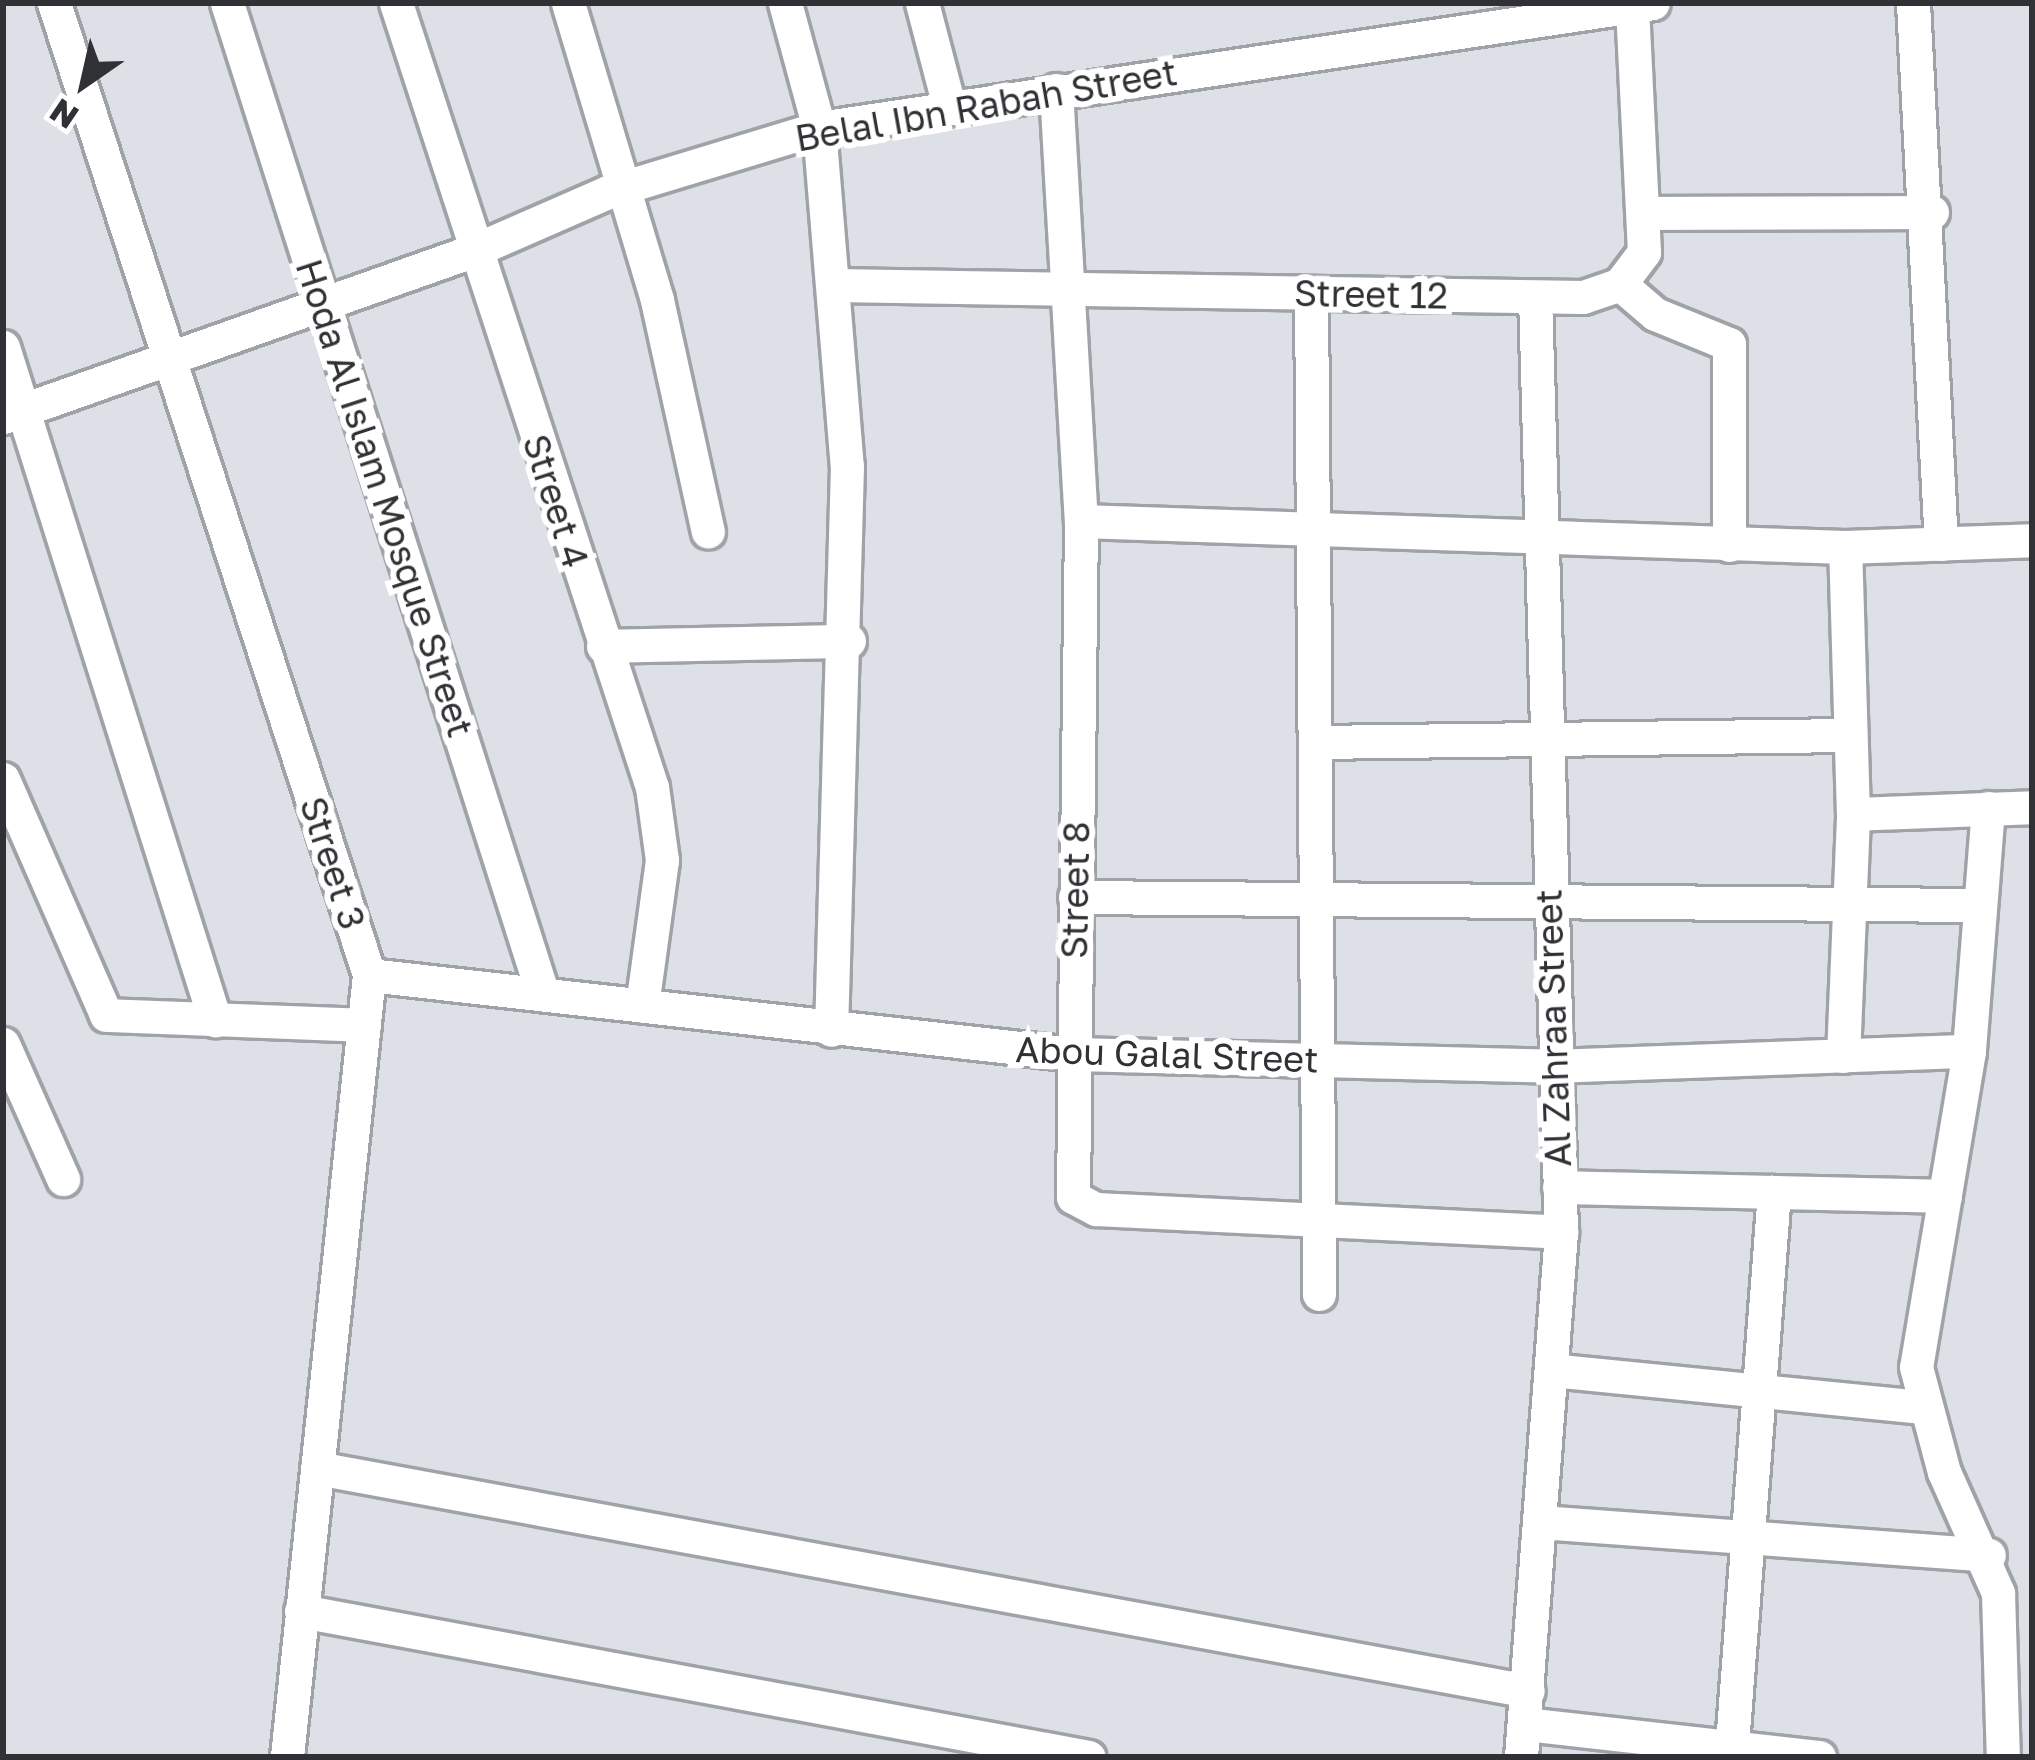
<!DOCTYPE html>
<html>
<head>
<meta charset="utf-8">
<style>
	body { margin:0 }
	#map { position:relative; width:2035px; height:1760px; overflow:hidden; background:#dde0e6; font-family:"Golos Text",sans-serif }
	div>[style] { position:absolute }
	.roads { filter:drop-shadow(3px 0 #9fa3a8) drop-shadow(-3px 0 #9fa3a8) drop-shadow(0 3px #9fa3a8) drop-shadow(0 -3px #9fa3a8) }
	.street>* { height:33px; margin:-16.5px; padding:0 16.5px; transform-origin:16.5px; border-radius:16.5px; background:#fff }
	span { translate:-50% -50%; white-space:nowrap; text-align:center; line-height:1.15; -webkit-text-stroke:12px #fff; paint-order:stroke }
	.street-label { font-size:36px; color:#303134 }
	.frame { position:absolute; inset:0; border:6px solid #303134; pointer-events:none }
	.north { position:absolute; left:24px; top:24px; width:120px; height:120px; -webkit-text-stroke:9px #fff; paint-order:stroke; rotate:214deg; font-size:33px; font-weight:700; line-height:48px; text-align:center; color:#303134 }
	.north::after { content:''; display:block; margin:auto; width:42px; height:54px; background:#303134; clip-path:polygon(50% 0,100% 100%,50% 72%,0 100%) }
</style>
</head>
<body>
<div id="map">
	<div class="roads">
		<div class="street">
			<i style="left:54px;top:3px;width:1022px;rotate:72.04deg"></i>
			<i style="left:369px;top:975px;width:786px;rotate:95.99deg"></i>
			<i style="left:227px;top:3px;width:1038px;rotate:72.33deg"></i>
			<i style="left:396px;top:3px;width:825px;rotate:71.92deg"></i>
			<i style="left:652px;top:787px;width:74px;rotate:82.2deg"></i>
			<i style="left:662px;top:860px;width:147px;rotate:97.8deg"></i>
			<i style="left:568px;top:3px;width:310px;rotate:73.3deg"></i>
			<i style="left:657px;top:300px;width:237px;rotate:77.6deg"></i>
			<i style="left:785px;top:3px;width:130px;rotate:74.8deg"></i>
			<i style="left:819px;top:128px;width:339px;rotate:85.3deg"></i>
			<i style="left:847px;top:466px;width:564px;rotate:91.62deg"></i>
			<i style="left:922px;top:3px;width:106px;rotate:75.3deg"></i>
			<i style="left:1913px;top:3px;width:542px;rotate:87.04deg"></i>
			<i style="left:1056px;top:90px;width:432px;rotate:86.7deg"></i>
			<i style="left:1081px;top:521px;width:676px;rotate:90.68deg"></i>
			<i style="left:1073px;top:1197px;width:26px;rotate:28deg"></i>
			<i style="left:1096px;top:1209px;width:466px;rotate:2.8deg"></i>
			<i style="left:1647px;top:213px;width:285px;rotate:-0.2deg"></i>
			<i style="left:1620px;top:284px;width:46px;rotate:40.6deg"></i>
			<i style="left:1655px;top:314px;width:80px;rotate:22.1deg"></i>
			<i style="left:1729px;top:344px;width:201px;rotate:90deg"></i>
			<i style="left:834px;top:285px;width:749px;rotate:0.92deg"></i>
			<i style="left:1583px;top:297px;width:39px;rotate:-19deg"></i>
			<i style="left:1620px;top:284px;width:40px;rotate:-53deg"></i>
			<i style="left:1644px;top:252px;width:246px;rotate:-92.8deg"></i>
			<i style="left:1311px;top:293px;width:1001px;rotate:89.54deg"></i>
			<i style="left:3px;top:347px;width:706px;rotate:72.52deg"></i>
			<i style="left:3px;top:417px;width:501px;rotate:-19.48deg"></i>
			<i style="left:475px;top:250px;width:145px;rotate:-23.6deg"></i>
			<i style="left:608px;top:192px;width:220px;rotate:-16.9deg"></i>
			<i style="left:819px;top:128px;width:843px;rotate:-8.52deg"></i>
			<i style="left:1081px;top:521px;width:764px;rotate:1.95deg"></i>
			<i style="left:1845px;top:547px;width:187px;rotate:-2.1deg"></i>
			<i style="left:603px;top:646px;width:246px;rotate:-1.2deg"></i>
			<i style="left:1315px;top:742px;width:535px;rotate:-0.75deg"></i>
			<i style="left:3px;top:779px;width:257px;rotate:66.4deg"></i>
			<i style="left:106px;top:1015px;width:258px;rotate:2.2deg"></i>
			<i style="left:1988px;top:808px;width:244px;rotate:94.5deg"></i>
			<i style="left:1969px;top:1051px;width:320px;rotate:99.5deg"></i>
			<i style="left:1916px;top:1367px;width:109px;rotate:75.1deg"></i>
			<i style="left:1944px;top:1472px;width:133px;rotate:65.9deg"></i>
			<i style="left:1998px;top:1593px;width:164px;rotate:88.3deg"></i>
			<i style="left:1853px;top:814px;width:179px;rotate:-2.2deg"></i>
			<i style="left:1075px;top:897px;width:905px;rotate:0.51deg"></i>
			<i style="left:369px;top:975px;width:708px;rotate:6.4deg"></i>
			<i style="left:1073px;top:1054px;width:481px;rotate:1.4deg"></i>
			<i style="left:1554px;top:1066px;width:415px;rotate:-2.1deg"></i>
			<i style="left:3px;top:1044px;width:148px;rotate:66deg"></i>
			<i style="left:1843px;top:1056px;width:242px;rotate:-87.6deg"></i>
			<i style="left:1853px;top:814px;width:267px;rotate:-91.7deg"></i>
			<i style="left:1559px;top:1187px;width:386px;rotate:1.3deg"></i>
			<i style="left:1551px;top:1370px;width:375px;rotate:5.7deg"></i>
			<i style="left:317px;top:1468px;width:1231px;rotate:10.43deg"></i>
			<i style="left:1540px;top:1522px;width:450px;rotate:4.2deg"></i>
			<i style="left:301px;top:1611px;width:801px;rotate:10.5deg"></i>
			<i style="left:1525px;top:1724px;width:296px;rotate:6.4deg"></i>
			<i style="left:1521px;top:1757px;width:527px;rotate:-85.64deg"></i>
			<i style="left:1561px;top:1232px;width:935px;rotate:-91.59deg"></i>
			<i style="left:1731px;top:1757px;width:567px;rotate:-85.65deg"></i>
		</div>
	</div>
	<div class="street-label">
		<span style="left:986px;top:105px;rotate:-10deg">Belal Ibn Rabah Street</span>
		<span style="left:1371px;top:294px;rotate:1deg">Street 12</span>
		<span style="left:385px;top:498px;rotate:72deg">Hoda Al Islam Mosque Street</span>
		<span style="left:556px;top:501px;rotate:72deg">Street 4</span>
		<span style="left:333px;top:863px;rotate:72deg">Street 3</span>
		<span style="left:1075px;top:890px;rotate:-89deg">Street 8</span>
		<span style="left:1553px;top:1028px;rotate:-92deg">Al Zahraa Street</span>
		<span style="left:1167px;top:1054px;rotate:2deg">Abou Galal Street</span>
	</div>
	<div class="frame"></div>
	<div class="north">N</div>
</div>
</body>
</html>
